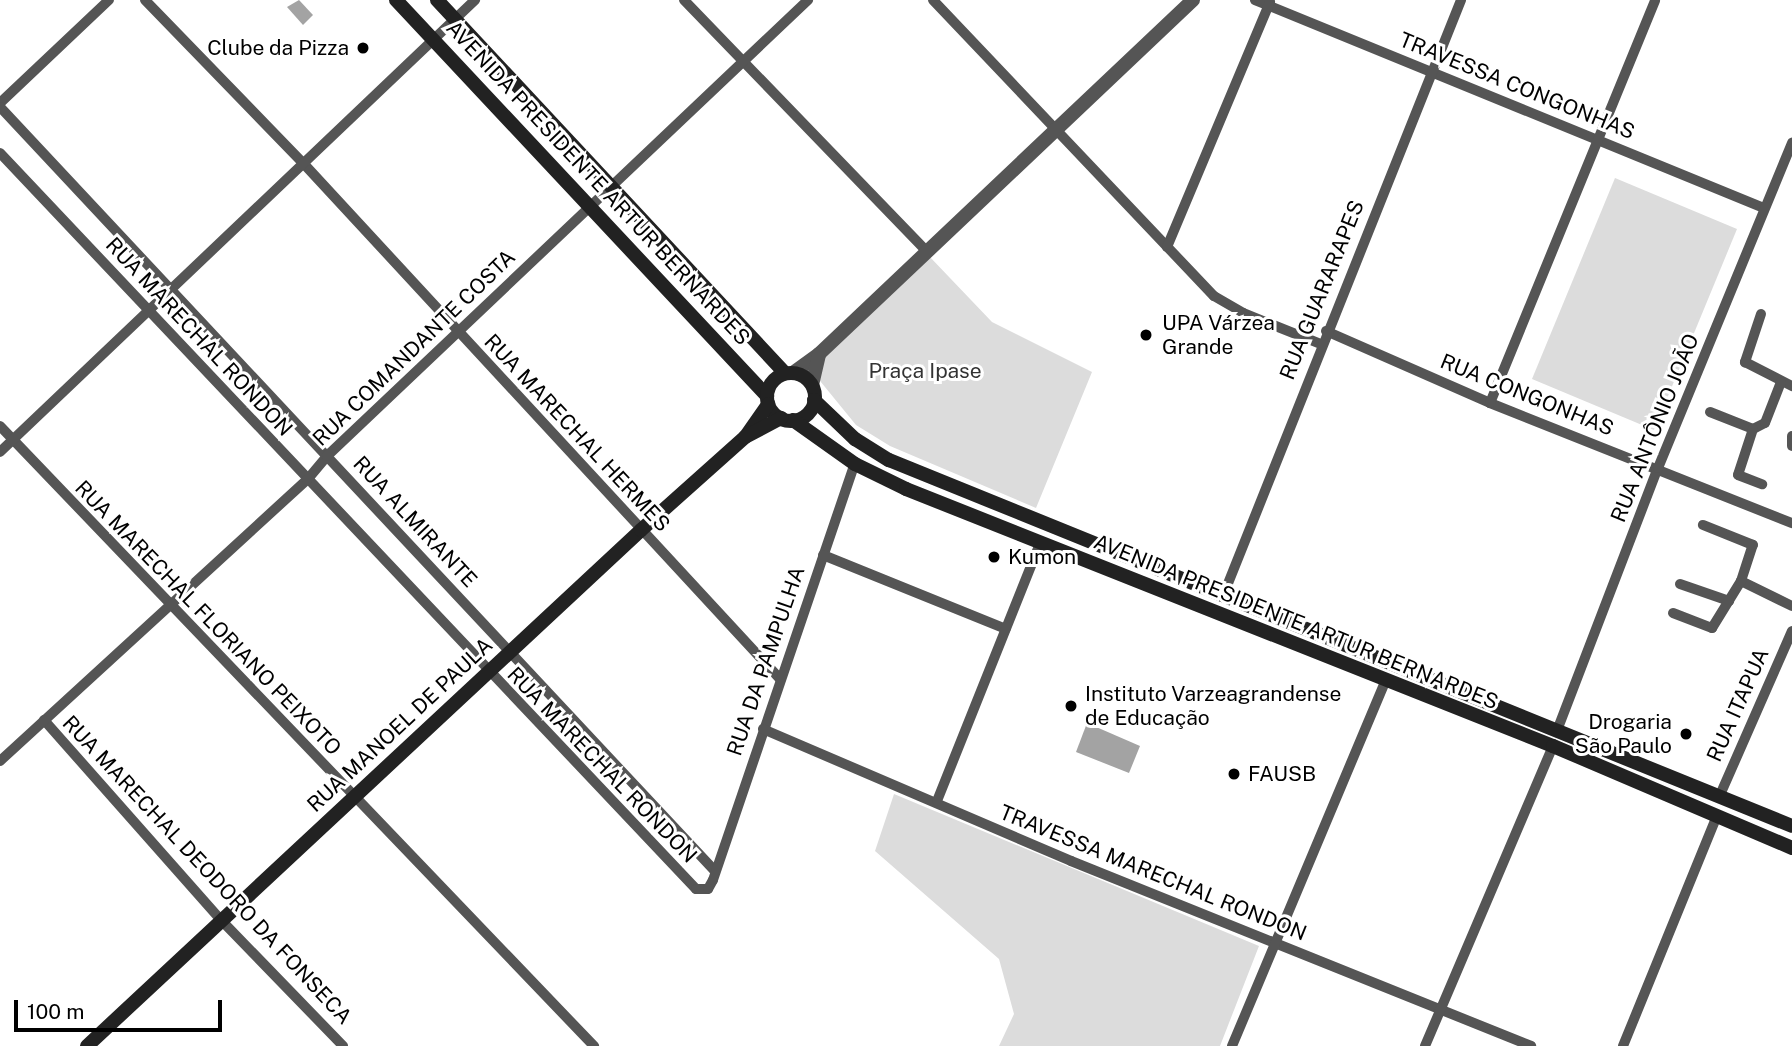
<!DOCTYPE html>
<html>
<head>
<meta charset="utf-8">
<style>
	body { margin:0 }
	#map { position:relative; width:1792px; height:1046px; overflow:hidden; background:#fff; font-family:"Public Sans",sans-serif }
	div>[style] { position:absolute }
	.green>* { inset:0; background:#dcdcdc }
	.water>* { inset:0; background:#a3a3a3 }
	.minor>* { height:10px; margin:-5px; padding:0 5px; transform-origin:5px; border-radius:5px; background:#555 }
	.tertiary>* { height:14px; margin:-7px; padding:0 7px; transform-origin:7px; border-radius:7px; background:#555 }
	.secondary>* { height:14px; margin:-7px; padding:0 7px; transform-origin:7px; border-radius:7px; background:#222 }
	.secondary>.ring { margin:-7px; padding:0; box-sizing:content-box; background:none; border:14px solid #222; border-radius:50% }
	.dots>* { width:19px; height:19px; translate:-50% -50%; box-sizing:border-box; border:4px solid #fff; border-radius:50% }
	span { translate:-50% -50%; white-space:nowrap; text-align:center; line-height:1.15; -webkit-text-stroke:6px #fff; paint-order:stroke }
	.poi-label { font-size:21px; color:#000 }
	.right { translate:-100% -50%; text-align:right }
	.left { translate:0 -50%; text-align:left }
	.street-label { font-size:21px; color:#000 }
	.park-label { font-size:21px; color:#333 }
	.scale { position:absolute; left:14px; top:1000px; width:208px; height:32px; box-sizing:border-box; border:4px solid #000; border-top:0; padding-left:9px; font-size:21px; line-height:24px; white-space:nowrap; color:#000; -webkit-text-stroke:5px #fff; paint-order:stroke }
</style>
</head>
<body>
<div id="map">
	<div class="green">
		<i style="clip-path:polygon(1615px 178px,1737px 229px,1654px 430px,1532px 379px)"></i>
		<i style="clip-path:polygon(929px 256px,992px 322px,1092px 372px,1036px 508px,890px 446px,856px 425px,816px 376px,814px 360px)"></i>
		<i style="clip-path:polygon(894px 794px,1259px 946px,1220px 1046px,999px 1046px,1014px 1014px,999px 959px,875px 851px)"></i>
	</div>
	<div class="water">
		<i style="clip-path:polygon(299px 0,313px 15px,303px 25px,287px 7px)"></i>
		<i style="clip-path:polygon(1087px 723px,1140px 746px,1129px 773px,1076px 752px)"></i>
	</div>
	<div class="minor">
		<i style="left:145px;top:0;width:228px;rotate:45.9deg"></i>
		<i style="left:304px;top:164px;width:701px;rotate:47.25deg"></i>
		<i style="left:684px;top:0;width:350px;rotate:46deg"></i>
		<i style="left:933px;top:0;width:408px;rotate:46.5deg"></i>
		<i style="left:1214px;top:296px;width:34px;rotate:30deg"></i>
		<i style="left:1243px;top:313px;width:84px;rotate:21.7deg"></i>
		<i style="left:1255px;top:0;width:550px;rotate:22.23deg"></i>
		<i style="left:0;top:103px;width:150px;rotate:-43.4deg"></i>
		<i style="left:0;top:107px;width:1046px;rotate:46.9deg"></i>
		<i style="left:0;top:153px;width:1013px;rotate:46.6deg"></i>
		<i style="left:696px;top:889px;width:12px"></i>
		<i style="left:708px;top:889px;width:10px;rotate:-61deg"></i>
		<i style="left:713px;top:880px;width:440px;rotate:-71.2deg"></i>
		<i style="left:1167px;top:247px;width:266px;rotate:-67.2deg"></i>
		<i style="left:1761px;top:314px;width:51px;rotate:108.4deg"></i>
		<i style="left:1745px;top:362px;width:53px;rotate:27.1deg"></i>
		<i style="left:1326px;top:331px;width:179px;rotate:23.7deg"></i>
		<i style="left:1490px;top:403px;width:325px;rotate:21.7deg"></i>
		<i style="left:1490px;top:403px;width:435px;rotate:-67.7deg"></i>
		<i style="left:1710px;top:412px;width:46px;rotate:21.6deg"></i>
		<i style="left:1753px;top:429px;width:13px;rotate:-27deg"></i>
		<i style="left:1765px;top:423px;width:44px;rotate:-68.7deg"></i>
		<i style="left:0;top:426px;width:859px;rotate:46.23deg"></i>
		<i style="left:1753px;top:429px;width:48px;rotate:108.1deg"></i>
		<i style="left:1738px;top:475px;width:26px;rotate:21deg"></i>
		<i style="left:1792px;top:436px;width:10px;rotate:90deg"></i>
		<i style="left:0;top:452px;width:656px;rotate:-43.58deg"></i>
		<i style="left:823px;top:555px;width:197px;rotate:22deg"></i>
		<i style="left:1741px;top:581px;width:57px;rotate:26.1deg"></i>
		<i style="left:1680px;top:584px;width:52px;rotate:19.1deg"></i>
		<i style="left:1223px;top:596px;width:642px;rotate:-68.23deg"></i>
		<i style="left:1673px;top:613px;width:42px;rotate:21deg"></i>
		<i style="left:1712px;top:628px;width:55px;rotate:-58.3deg"></i>
		<i style="left:1741px;top:581px;width:38px;rotate:-72deg"></i>
		<i style="left:1753px;top:545px;width:54px;rotate:-158.2deg"></i>
		<i style="left:44px;top:720px;width:268px;rotate:48.5deg"></i>
		<i style="left:222px;top:921px;width:174px;rotate:45.9deg"></i>
		<i style="left:1558px;top:728px;width:279px;rotate:-69deg"></i>
		<i style="left:1658px;top:468px;width:352px;rotate:-67.6deg"></i>
		<i style="left:763px;top:729px;width:335px;rotate:23.2deg"></i>
		<i style="left:1071px;top:861px;width:496px;rotate:21.9deg"></i>
		<i style="left:0;top:761px;width:416px;rotate:-42.5deg"></i>
		<i style="left:307px;top:480px;width:31px;rotate:-50deg"></i>
		<i style="left:327px;top:456px;width:663px;rotate:-43.47deg"></i>
		<i style="left:1720px;top:795px;width:179px;rotate:-66.3deg"></i>
		<i style="left:937px;top:801px;width:278px;rotate:-68.2deg"></i>
		<i style="left:1232px;top:1046px;width:397px;rotate:-67.2deg"></i>
		<i style="left:1425px;top:1046px;width:326px;rotate:-66.9deg"></i>
		<i style="left:1623px;top:1046px;width:248px;rotate:-67.8deg"></i>
	</div>
	<div class="tertiary">
		<i style="left:793px;top:373px;width:32px;rotate:-36deg"></i>
		<i style="left:819px;top:354px;width:515px;rotate:-43.43deg"></i>
		<i style="left:812px;top:385px;width:32px;rotate:-77deg"></i>
	</div>
	<div class="secondary">
		<i style="left:396px;top:0;width:543px;rotate:46.87deg"></i>
		<i style="left:437px;top:0;width:510px;rotate:46.99deg"></i>
		<i class="ring" style="left:767px;top:373px;width:34px;height:34px"></i>
		<i style="left:814px;top:400px;width:57px;rotate:43.6deg"></i>
		<i style="left:855px;top:439px;width:40px;rotate:32deg"></i>
		<i style="left:889px;top:460px;width:974px;rotate:22.06deg"></i>
		<i style="left:793px;top:420px;width:76px;rotate:35.4deg"></i>
		<i style="left:855px;top:464px;width:57px;rotate:26.1deg"></i>
		<i style="left:906px;top:489px;width:696px;rotate:21.66deg"></i>
		<i style="left:1553px;top:746px;width:260px;rotate:23.1deg"></i>
		<i style="left:746px;top:436px;width:39px;rotate:-55deg"></i>
		<i style="left:87px;top:1046px;width:757px;rotate:-42.97deg"></i>
		<i style="left:641px;top:530px;width:140px;rotate:-41.8deg"></i>
		<i style="left:745px;top:437px;width:41px;rotate:-27.8deg"></i>
	</div>
	<div class="dots">
		<i style="left:363px;top:48px;background:#000"></i>
		<i style="left:1146px;top:335px;background:#000"></i>
		<i style="left:994px;top:557px;background:#000"></i>
		<i style="left:1071px;top:706px;background:#000"></i>
		<i style="left:1686px;top:734px;background:#000"></i>
		<i style="left:1234px;top:774px;background:#000"></i>
	</div>
	<div class="poi-label">
		<span class="right" style="left:349px;top:48px">Clube da Pizza</span>
		<span class="left" style="left:1162px;top:335px">UPA Várzea<br>Grande</span>
		<span class="left" style="left:1008px;top:557px">Kumon</span>
		<span class="left" style="left:1085px;top:706px">Instituto Varzeagrandense<br>de Educação</span>
		<span class="right" style="left:1672px;top:734px">Drogaria<br>São Paulo</span>
		<span class="left" style="left:1248px;top:774px">FAUSB</span>
	</div>
	<div class="street-label">
		<span style="left:1517px;top:86px;rotate:22deg">TRAVESSA CONGONHAS</span>
		<span style="left:598px;top:183px;rotate:47deg">AVENIDA PRESIDENTE ARTUR BERNARDES</span>
		<span style="left:1322px;top:290px;rotate:-68deg">RUA GUARARAPES</span>
		<span style="left:199px;top:337px;rotate:47deg">RUA MARECHAL RONDON</span>
		<span style="left:414px;top:348px;rotate:-44deg">RUA COMANDANTE COSTA</span>
		<span style="left:1527px;top:395px;rotate:22deg">RUA CONGONHAS</span>
		<span style="left:1655px;top:428px;rotate:-68deg">RUA ANTÔNIO JOÃO</span>
		<span style="left:577px;top:433px;rotate:47deg">RUA MARECHAL HERMES</span>
		<span style="left:415px;top:522px;rotate:47deg">RUA ALMIRANTE</span>
		<span style="left:208px;top:618px;rotate:46deg">RUA MARECHAL FLORIANO PEIXOTO</span>
		<span style="left:1296px;top:622px;rotate:22deg">AVENIDA PRESIDENTE ARTUR BERNARDES</span>
		<span style="left:766px;top:661px;rotate:-71deg">RUA DA PAMPULHA</span>
		<span style="left:1738px;top:705px;rotate:-66deg">RUA ITAPUA</span>
		<span style="left:400px;top:725px;rotate:-43deg">RUA MANOEL DE PAULA</span>
		<span style="left:602px;top:765px;rotate:46deg">RUA MARECHAL RONDON</span>
		<span style="left:207px;top:870px;rotate:47deg">RUA MARECHAL DEODORO DA FONSECA</span>
		<span style="left:1153px;top:873px;rotate:22deg">TRAVESSA MARECHAL RONDON</span>
	</div>
	<div class="park-label">
		<span style="left:925px;top:371px">Praça Ipase</span>
	</div>
	<div class="scale">100 m</div>
</div>
</body>
</html>
